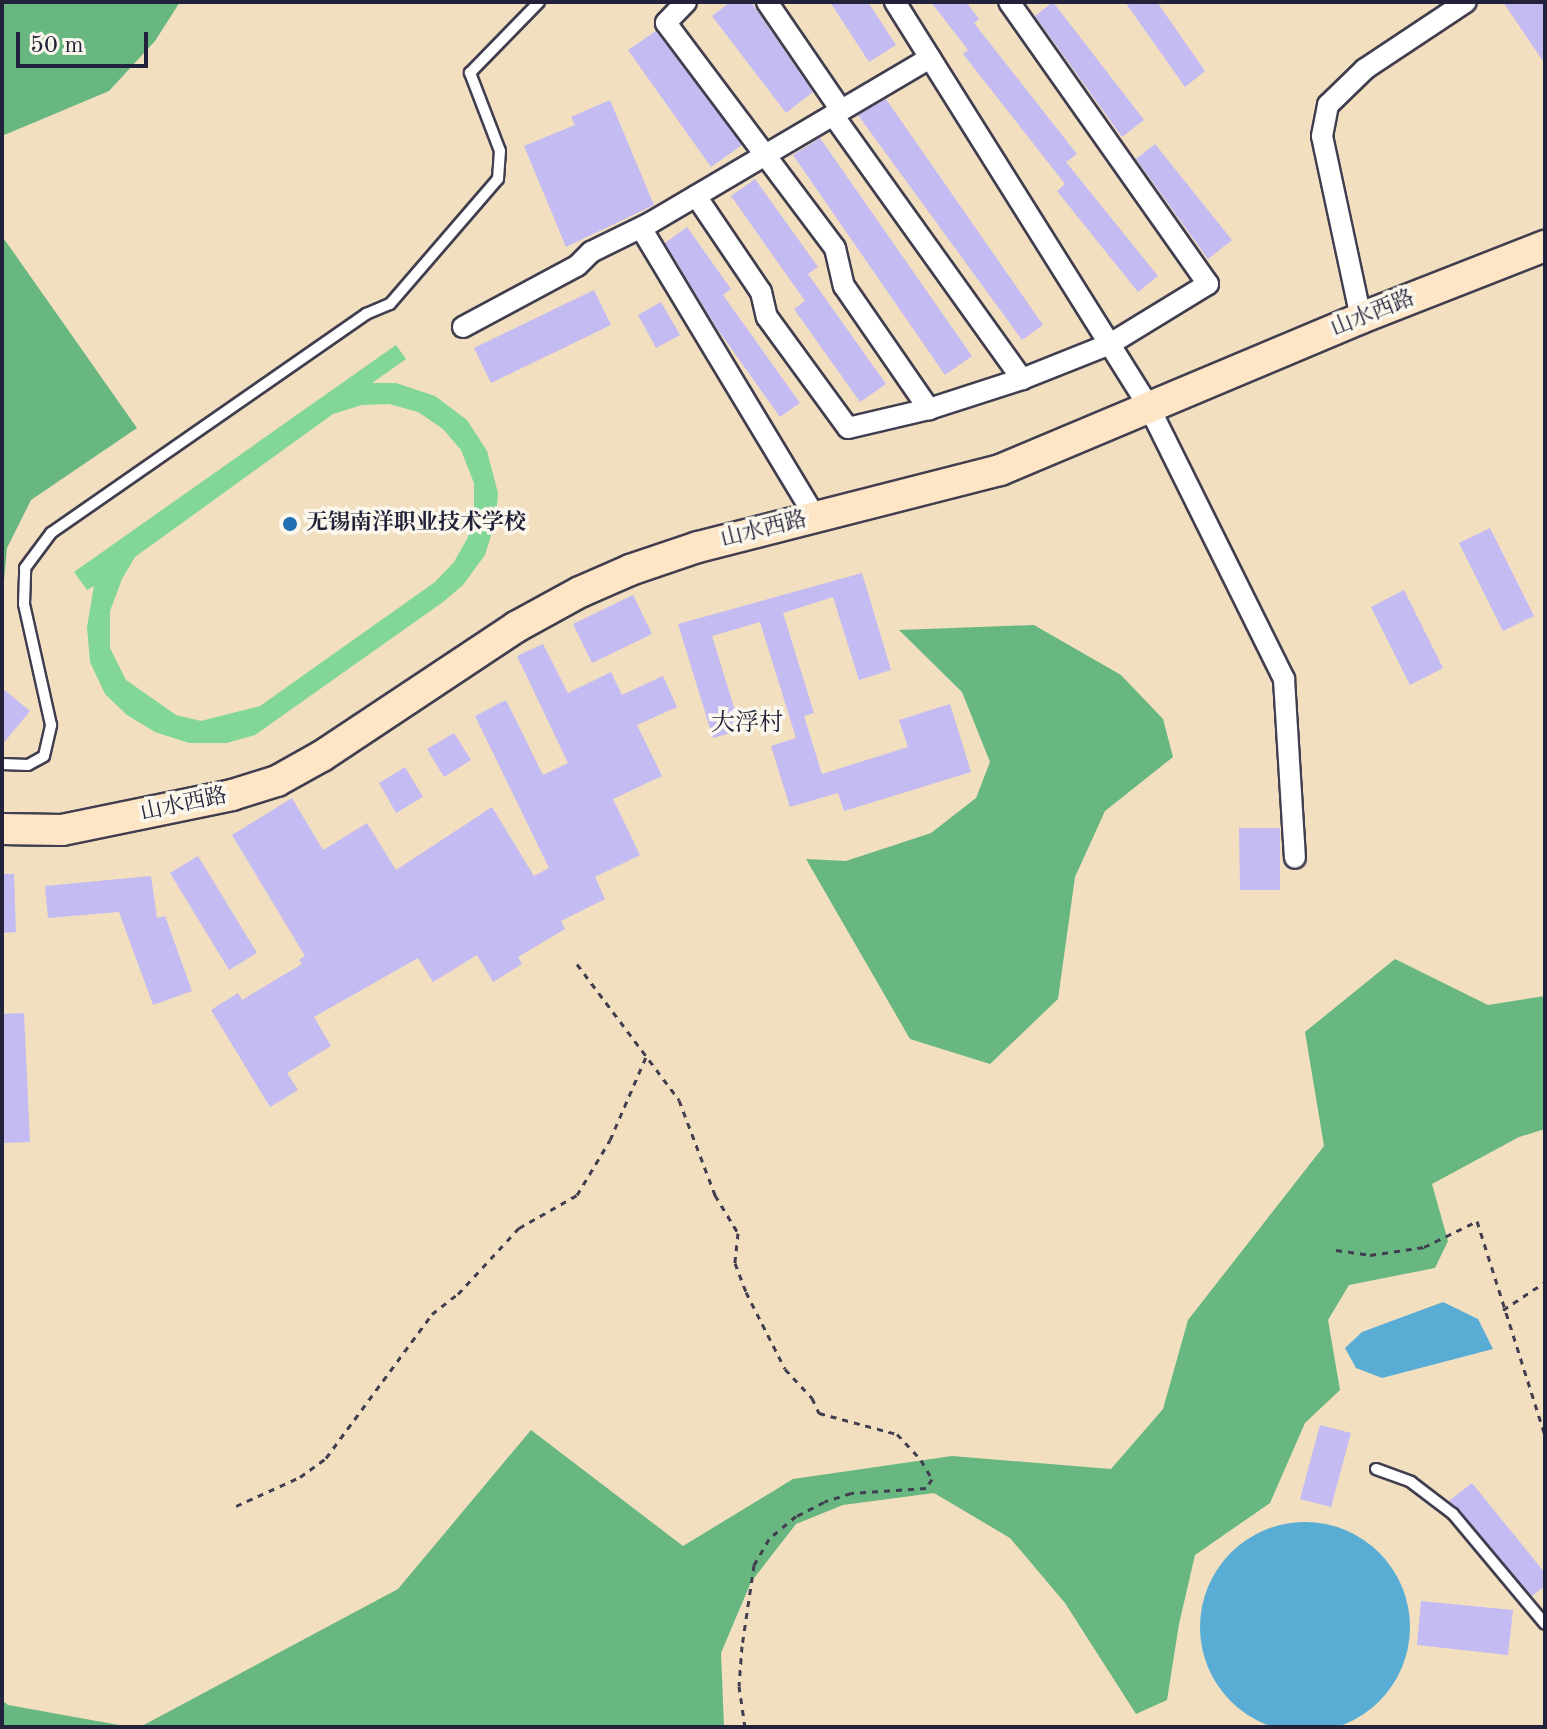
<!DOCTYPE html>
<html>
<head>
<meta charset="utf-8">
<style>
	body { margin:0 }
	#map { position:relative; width:1547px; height:1729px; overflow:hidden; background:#f1dfc0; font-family:"Old Standard TT","Noto Serif SC",serif }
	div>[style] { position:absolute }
	.green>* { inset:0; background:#81d698 }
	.forest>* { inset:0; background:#68b780 }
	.water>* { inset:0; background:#59add5 }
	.round { border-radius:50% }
	.building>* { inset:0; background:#c4bbf2 }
	.path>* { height:3px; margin-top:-1.5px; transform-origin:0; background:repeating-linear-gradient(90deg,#413e4f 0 6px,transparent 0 12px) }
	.roads { filter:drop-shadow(2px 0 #413e4f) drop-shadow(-2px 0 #413e4f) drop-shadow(0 2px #413e4f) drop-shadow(0 -2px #413e4f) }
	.lane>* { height:10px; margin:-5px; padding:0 5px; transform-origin:5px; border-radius:5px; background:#fff }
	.street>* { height:20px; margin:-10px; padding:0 10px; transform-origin:10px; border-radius:10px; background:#fff }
	.secondary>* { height:30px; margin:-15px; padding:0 15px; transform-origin:15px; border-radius:15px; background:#fde5c5 }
	.dots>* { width:22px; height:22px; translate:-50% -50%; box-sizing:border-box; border:4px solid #fbf7ec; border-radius:50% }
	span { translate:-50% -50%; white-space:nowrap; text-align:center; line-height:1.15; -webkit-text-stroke:7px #fbf7ec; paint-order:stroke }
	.street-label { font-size:22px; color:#22223b }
	.poi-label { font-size:22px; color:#22223b; font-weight:700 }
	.left { translate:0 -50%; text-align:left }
	.neighbourhood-label { font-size:24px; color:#22223b }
	.frame { position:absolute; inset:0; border:4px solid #22223b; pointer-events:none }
	.scale { position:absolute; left:16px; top:32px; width:132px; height:36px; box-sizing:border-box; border:4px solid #22223b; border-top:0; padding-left:10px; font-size:24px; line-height:28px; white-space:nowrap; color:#22223b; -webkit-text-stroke:6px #fbf7ec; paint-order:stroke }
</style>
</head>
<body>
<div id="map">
	<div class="green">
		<i style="clip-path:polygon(evenodd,396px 345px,406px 359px,372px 383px,396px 383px,435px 396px,467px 420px,487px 451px,498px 493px,496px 520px,485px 555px,463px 585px,443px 602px,255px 735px,227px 743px,189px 743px,155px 732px,127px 715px,105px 694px,90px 662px,87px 627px,94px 586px,87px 590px,74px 572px,396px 345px,389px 404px,418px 412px,443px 429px,461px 450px,474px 483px,474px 508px,468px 537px,454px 562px,435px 582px,260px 706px,201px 721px,176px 715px,126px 680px,110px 648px,110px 611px,122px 579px,135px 557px,333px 414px,362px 405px,389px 404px)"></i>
	</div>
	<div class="forest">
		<i style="clip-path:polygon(2px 2px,180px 2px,155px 41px,109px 91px,2px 136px)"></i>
		<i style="clip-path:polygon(2px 236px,137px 428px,31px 500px,7px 548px,2px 601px)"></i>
		<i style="clip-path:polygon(1034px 625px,1121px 675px,1163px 719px,1173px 757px,1105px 811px,1075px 877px,1058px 999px,990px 1064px,910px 1039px,806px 859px,846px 861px,931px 833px,976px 798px,990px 762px,962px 692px,899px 630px)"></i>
		<i style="clip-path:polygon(1395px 959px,1488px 1005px,1545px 996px,1545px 1129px,1519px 1137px,1432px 1184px,1448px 1241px,1435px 1268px,1349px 1285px,1328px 1320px,1340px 1390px,1305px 1423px,1270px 1503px,1195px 1555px,1179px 1624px,1167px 1700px,1136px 1714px,1065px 1603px,1010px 1538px,934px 1493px,843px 1505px,796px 1524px,751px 1582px,721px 1653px,724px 1727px,140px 1727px,398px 1589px,531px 1430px,683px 1546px,793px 1479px,952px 1456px,1111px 1469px,1163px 1409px,1188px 1320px,1324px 1146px,1305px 1032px)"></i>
		<i style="clip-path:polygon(2px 1700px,8px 1705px,130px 1727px,2px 1727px)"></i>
	</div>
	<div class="water">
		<i style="clip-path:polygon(1443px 1302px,1478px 1319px,1493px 1349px,1382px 1378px,1356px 1368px,1345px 1348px,1362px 1332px)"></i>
		<i class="round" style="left:1200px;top:1522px;width:210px;height:210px"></i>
	</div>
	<div class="building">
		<i style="clip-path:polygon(730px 2px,751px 2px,813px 92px,786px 113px,712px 16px)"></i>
		<i style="clip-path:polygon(830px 2px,868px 2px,896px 45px,869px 62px)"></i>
		<i style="clip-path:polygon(931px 2px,966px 2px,979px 19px,974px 23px,1077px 154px,1066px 162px,1158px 276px,1138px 292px,1057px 191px,1065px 184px,963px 54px,968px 50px)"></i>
		<i style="clip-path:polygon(1053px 2px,1144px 120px,1122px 137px,1035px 16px)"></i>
		<i style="clip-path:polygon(1125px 2px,1157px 2px,1205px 71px,1185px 87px)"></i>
		<i style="clip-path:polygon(1503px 2px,1545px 2px,1545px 64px)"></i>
		<i style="clip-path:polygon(656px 31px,742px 145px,711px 167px,628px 50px)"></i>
		<i style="clip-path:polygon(886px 99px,1043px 325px,1022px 340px,858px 115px)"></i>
		<i style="clip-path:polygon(610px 100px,654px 205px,566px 247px,524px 146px,575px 125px,571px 117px)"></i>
		<i style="clip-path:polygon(820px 138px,972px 356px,945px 375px,793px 155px)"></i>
		<i style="clip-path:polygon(1155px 144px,1232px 240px,1208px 259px,1136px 159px)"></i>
		<i style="clip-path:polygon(755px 179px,818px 267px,808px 274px,886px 384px,860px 402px,794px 309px,805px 301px,731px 196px)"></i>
		<i style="clip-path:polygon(687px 227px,731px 289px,723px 295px,800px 403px,780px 417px,716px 327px,665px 243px)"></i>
		<i style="clip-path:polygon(594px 290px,611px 325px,491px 383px,474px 348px)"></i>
		<i style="clip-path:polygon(661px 302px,680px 335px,656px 348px,638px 315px)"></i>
		<i style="clip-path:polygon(1490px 528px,1534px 616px,1503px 631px,1459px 543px)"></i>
		<i style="clip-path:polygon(862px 573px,891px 670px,859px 680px,833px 597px,783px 613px,814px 713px,804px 716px,822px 774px,908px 747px,899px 720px,950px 704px,971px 772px,844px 811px,838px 793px,790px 807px,771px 746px,796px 738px,760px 622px,712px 636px,741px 730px,713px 738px,678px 624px)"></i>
		<i style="clip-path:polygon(1404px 590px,1443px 668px,1410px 685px,1371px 607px)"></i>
		<i style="clip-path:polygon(633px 595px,652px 634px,592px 663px,573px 624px)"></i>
		<i style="clip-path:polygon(543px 644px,568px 693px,611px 672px,622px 695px,663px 676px,677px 707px,637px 725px,662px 776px,613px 799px,640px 855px,595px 877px,605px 899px,561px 921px,565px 929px,518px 957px,522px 964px,493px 982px,477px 955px,433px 982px,418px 958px,314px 1017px,331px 1046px,287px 1073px,298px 1090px,270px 1107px,211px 1010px,238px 993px,242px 1000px,302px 964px,299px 960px,305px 956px,232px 835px,292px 798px,323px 850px,367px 823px,396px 870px,492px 807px,534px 876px,549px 868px,475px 716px,506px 700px,543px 775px,568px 763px,517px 656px)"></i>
		<i style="clip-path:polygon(2px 688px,30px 711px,2px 745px)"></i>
		<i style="clip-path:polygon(454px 733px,471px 760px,444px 777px,427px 749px)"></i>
		<i style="clip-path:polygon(405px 767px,423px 797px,396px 813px,379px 783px)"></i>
		<i style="clip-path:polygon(1239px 828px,1280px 828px,1280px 890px,1240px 890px)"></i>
		<i style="clip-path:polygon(198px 856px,257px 953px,229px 970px,170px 873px)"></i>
		<i style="clip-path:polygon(2px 874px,14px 874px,16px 932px,2px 933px)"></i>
		<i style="clip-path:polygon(151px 876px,157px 918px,165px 916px,192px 991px,153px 1005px,119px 912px,48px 918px,45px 886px)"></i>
		<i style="clip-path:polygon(24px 1013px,30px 1142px,2px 1143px,2px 1014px)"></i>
		<i style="clip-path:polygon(1320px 1425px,1351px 1433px,1331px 1507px,1300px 1499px)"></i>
		<i style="clip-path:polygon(1472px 1483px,1545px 1573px,1545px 1586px,1532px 1596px,1449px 1501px)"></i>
		<i style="clip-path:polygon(1421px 1601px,1513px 1610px,1508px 1655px,1417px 1645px)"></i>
	</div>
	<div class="path">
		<i style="left:577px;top:964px;width:170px;rotate:53.1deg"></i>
		<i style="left:679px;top:1100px;width:102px;rotate:69.2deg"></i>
		<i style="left:715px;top:1195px;width:44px;rotate:58.8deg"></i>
		<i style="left:738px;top:1233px;width:30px;rotate:96deg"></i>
		<i style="left:735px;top:1263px;width:31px;rotate:69deg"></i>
		<i style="left:746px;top:1292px;width:86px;rotate:63.1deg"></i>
		<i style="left:785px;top:1369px;width:40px;rotate:47deg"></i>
		<i style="left:812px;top:1398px;width:17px;rotate:65deg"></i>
		<i style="left:819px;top:1413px;width:81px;rotate:15.1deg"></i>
		<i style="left:897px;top:1434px;width:35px;rotate:47deg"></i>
		<i style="left:921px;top:1460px;width:22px;rotate:60deg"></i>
		<i style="left:932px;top:1479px;width:11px;rotate:124deg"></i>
		<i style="left:926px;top:1488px;width:75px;rotate:176.2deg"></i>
		<i style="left:851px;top:1493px;width:28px;rotate:162deg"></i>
		<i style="left:824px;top:1502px;width:31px;rotate:153deg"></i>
		<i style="left:796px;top:1516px;width:35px;rotate:140deg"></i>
		<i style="left:769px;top:1539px;width:30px;rotate:120deg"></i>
		<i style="left:754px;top:1565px;width:82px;rotate:98.4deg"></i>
		<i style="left:742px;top:1646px;width:40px;rotate:94.3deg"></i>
		<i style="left:739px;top:1686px;width:41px;rotate:81.7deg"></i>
		<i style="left:1336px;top:1250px;width:34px;rotate:8deg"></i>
		<i style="left:1370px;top:1255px;width:55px;rotate:-8.4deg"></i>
		<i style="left:1424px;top:1247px;width:59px;rotate:-26.1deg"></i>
		<i style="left:1477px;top:1221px;width:225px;rotate:72.4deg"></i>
		<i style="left:1503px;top:1310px;width:50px;rotate:-33.7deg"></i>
		<i style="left:236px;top:1506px;width:70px;rotate:-24.4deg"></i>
		<i style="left:300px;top:1477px;width:32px;rotate:-36deg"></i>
		<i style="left:326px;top:1458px;width:179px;rotate:-53.6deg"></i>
		<i style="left:432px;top:1314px;width:33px;rotate:-38deg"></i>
		<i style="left:458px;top:1294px;width:90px;rotate:-47.3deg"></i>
		<i style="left:519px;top:1228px;width:67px;rotate:-29.6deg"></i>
		<i style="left:577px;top:1195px;width:64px;rotate:-59deg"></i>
		<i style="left:610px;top:1140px;width:90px;rotate:-66.6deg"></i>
	</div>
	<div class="roads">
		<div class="lane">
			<i style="left:2px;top:764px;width:26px;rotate:2deg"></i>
			<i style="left:28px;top:765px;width:18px;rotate:-29deg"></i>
			<i style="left:44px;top:756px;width:32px;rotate:-77deg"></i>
			<i style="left:51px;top:725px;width:124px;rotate:-102.6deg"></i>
			<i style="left:24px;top:604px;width:36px;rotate:-88deg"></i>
			<i style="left:25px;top:568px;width:44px;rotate:-53.4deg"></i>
			<i style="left:51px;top:533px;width:384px;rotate:-34.8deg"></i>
			<i style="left:366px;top:314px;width:26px;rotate:-23deg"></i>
			<i style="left:390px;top:304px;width:165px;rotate:-49.2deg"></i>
			<i style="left:498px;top:179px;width:28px;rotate:-86deg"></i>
			<i style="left:500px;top:151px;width:84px;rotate:-111deg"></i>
			<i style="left:470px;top:73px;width:99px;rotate:-45.8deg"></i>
			<i style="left:1376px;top:1469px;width:37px;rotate:20deg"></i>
			<i style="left:1411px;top:1482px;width:53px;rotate:37.3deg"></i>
			<i style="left:1453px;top:1514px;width:143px;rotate:50.1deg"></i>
		</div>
		<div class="street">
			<i style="left:686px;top:2px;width:29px;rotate:134deg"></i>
			<i style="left:666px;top:23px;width:281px;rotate:53.1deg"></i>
			<i style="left:835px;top:248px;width:39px;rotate:77deg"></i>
			<i style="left:844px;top:286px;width:150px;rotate:55.4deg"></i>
			<i style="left:929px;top:409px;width:98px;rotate:-17.9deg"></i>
			<i style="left:767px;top:2px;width:131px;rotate:55.6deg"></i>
			<i style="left:895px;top:2px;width:478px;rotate:57.9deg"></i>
			<i style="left:1149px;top:407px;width:304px;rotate:63.6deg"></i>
			<i style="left:1284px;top:679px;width:179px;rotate:86.5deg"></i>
			<i style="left:833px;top:115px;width:325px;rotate:54.4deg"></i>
			<i style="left:1022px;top:379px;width:95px;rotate:-21.7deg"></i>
			<i style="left:1110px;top:344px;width:115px;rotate:-31.5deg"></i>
			<i style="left:1208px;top:284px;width:345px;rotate:-125.2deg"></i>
			<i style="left:696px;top:196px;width:116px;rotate:55.9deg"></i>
			<i style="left:761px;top:292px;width:26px;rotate:77deg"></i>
			<i style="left:767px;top:317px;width:137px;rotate:53.9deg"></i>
			<i style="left:848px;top:428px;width:83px;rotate:-13.2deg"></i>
			<i style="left:641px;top:228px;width:337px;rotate:58.9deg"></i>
			<i style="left:1361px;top:318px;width:186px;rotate:-102.1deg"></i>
			<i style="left:1322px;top:136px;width:32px;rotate:-79deg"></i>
			<i style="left:1328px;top:105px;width:52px;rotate:-44.2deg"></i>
			<i style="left:1365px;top:69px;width:121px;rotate:-33.6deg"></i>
			<i style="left:463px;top:327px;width:129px;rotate:-28.2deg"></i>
			<i style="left:577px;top:266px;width:20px;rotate:-45deg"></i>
			<i style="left:591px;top:252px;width:66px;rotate:-26.2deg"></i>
			<i style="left:650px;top:223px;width:325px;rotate:-30.5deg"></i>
		</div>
		<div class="secondary">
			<i style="left:2px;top:829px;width:60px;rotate:1deg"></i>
			<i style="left:62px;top:830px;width:174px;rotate:-11.6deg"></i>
			<i style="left:232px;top:795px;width:47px;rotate:-17.3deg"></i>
			<i style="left:277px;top:781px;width:51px;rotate:-29.1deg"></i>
			<i style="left:322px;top:756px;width:233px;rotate:-33.6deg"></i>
			<i style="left:516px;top:627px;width:73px;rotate:-28.7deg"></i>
			<i style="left:580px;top:592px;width:55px;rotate:-23.7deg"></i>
			<i style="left:630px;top:570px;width:72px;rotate:-18.7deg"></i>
			<i style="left:698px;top:547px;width:312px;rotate:-14.3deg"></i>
			<i style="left:1000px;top:470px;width:392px;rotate:-22.8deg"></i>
			<i style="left:1361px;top:318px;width:198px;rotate:-21.4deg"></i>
		</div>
	</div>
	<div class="dots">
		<i style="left:290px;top:524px;background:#1f6fb2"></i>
	</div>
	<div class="street-label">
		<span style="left:1373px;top:314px;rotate:-22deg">山水西路</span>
		<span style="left:764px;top:530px;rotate:-14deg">山水西路</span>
		<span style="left:184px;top:805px;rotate:-12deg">山水西路</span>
	</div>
	<div class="poi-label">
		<span class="left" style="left:306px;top:524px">无锡南洋职业技术学校</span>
	</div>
	<div class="neighbourhood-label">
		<span style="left:747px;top:725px">大浮村</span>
	</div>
	<div class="frame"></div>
	<div class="scale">50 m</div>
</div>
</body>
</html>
